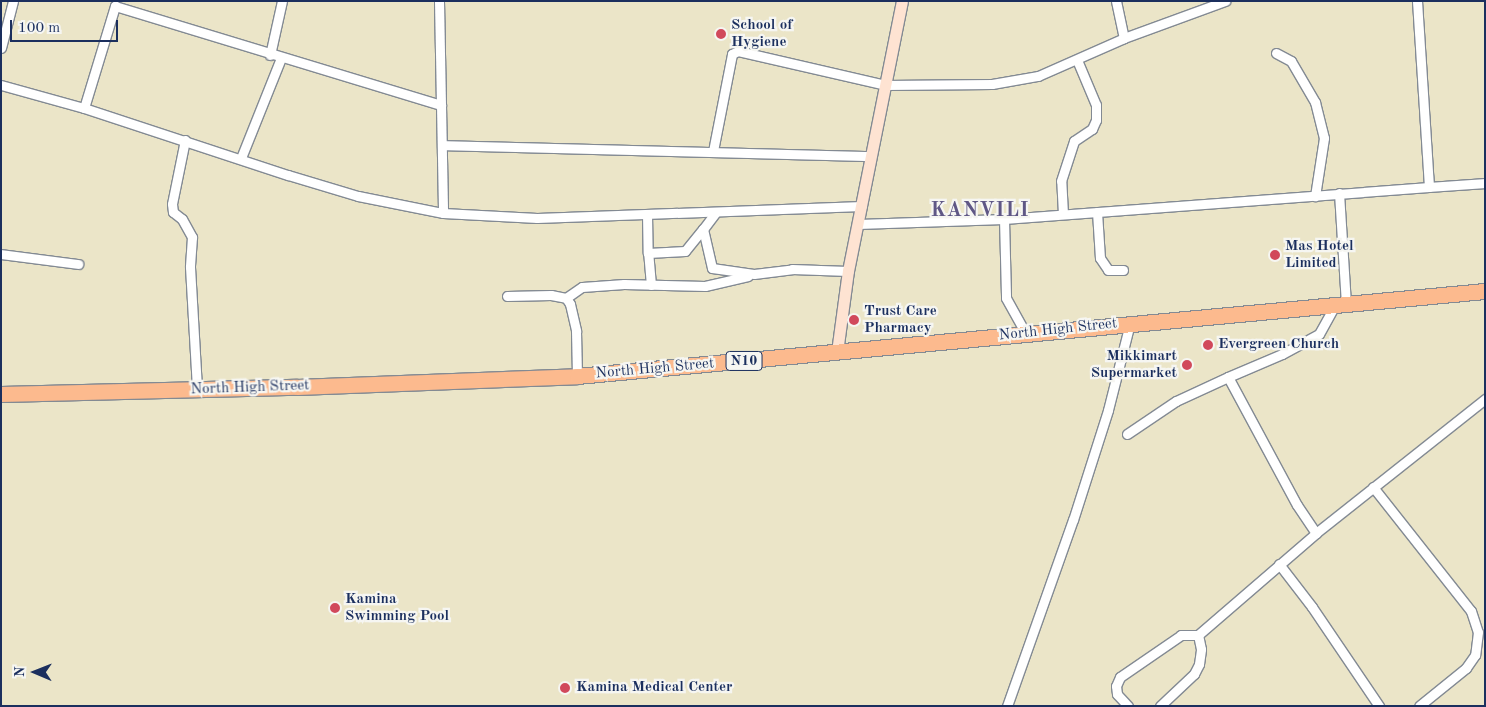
<!DOCTYPE html>
<html>
<head>
<meta charset="utf-8">
<style>
	body { margin:0 }
	#map { position:relative; width:1486px; height:707px; overflow:hidden; background:#ebe5c8; font-family:"Old Standard TT",serif }
	div>[style] { position:absolute }
	.roads { filter:drop-shadow(1px 0 #838a93) drop-shadow(-1px 0 #838a93) drop-shadow(0 1px #838a93) drop-shadow(0 -1px #838a93) }
	.street>* { height:9px; margin:-4.5px; padding:0 4.5px; transform-origin:4.5px; border-radius:4.5px; background:#fff }
	.secondary>* { height:11px; margin:-5.5px; padding:0 5.5px; transform-origin:5.5px; border-radius:5.5px; background:#fee3d2 }
	.highway>* { height:15px; margin:-7.5px; padding:0 7.5px; transform-origin:7.5px; border-radius:7.5px; background:#fcba8e }
	.dots>* { width:14px; height:14px; translate:-50% -50%; box-sizing:border-box; border:2px solid #f6f6f2; border-radius:50% }
	span { translate:-50% -50%; white-space:nowrap; text-align:center; line-height:1.15; -webkit-text-stroke:4.5px #f6f6f2; paint-order:stroke }
	.shield-label span { padding:1px 4px; background:#f6f6f2; border:1px solid; border-radius:4px; -webkit-text-stroke-width:0 }
	.shield-label { font-size:14px; color:#1b2f5e; font-weight:700 }
	.poi-label { font-size:15px; color:#1b2f5e; font-weight:700 }
	.left { translate:0 -50%; text-align:left }
	.right { translate:-100% -50%; text-align:right }
	.street-label { font-size:15px; color:#1b2f5e }
	.district-label { font-size:20px; color:#5f5785; font-weight:700; letter-spacing:1px }
	.frame { position:absolute; inset:0; border:2px solid #1b2f5e; pointer-events:none }
	.north { position:absolute; left:10px; top:647px; width:50px; height:50px; -webkit-text-stroke:4px #f6f6f2; paint-order:stroke; rotate:271deg; font-size:14px; font-weight:700; line-height:20px; text-align:center; color:#1b2f5e }
	.north::after { content:''; display:block; margin:auto; width:18px; height:22px; background:#1b2f5e; clip-path:polygon(50% 0,100% 100%,50% 72%,0 100%) }
	.scale { position:absolute; left:10px; top:20px; width:108px; height:22px; box-sizing:border-box; border:2px solid #1b2f5e; border-top:0; padding-left:6px; font-size:15px; line-height:18px; white-space:nowrap; color:#1b2f5e; -webkit-text-stroke:4px #f6f6f2; paint-order:stroke }
</style>
</head>
<body>
<div id="map">
	<div class="roads">
		<div class="street">
			<i style="left:439px;top:1px;width:212px;rotate:88.9deg"></i>
			<i style="left:1116px;top:1px;width:38px;rotate:78deg"></i>
			<i style="left:1417px;top:1px;width:186px;rotate:86.3deg"></i>
			<i style="left:1429px;top:187px;width:56px;rotate:-4.1deg"></i>
			<i style="left:1px;top:48px;width:49px;rotate:-75.7deg"></i>
			<i style="left:1276px;top:53px;width:17px;rotate:28deg"></i>
			<i style="left:1291px;top:61px;width:48px;rotate:59.7deg"></i>
			<i style="left:1315px;top:102px;width:37px;rotate:76deg"></i>
			<i style="left:1324px;top:138px;width:59px;rotate:98.8deg"></i>
			<i style="left:270px;top:55px;width:55px;rotate:-77.5deg"></i>
			<i style="left:1px;top:85px;width:86px;rotate:15.5deg"></i>
			<i style="left:84px;top:108px;width:215px;rotate:18.2deg"></i>
			<i style="left:288px;top:175px;width:73px;rotate:16.7deg"></i>
			<i style="left:358px;top:196px;width:87px;rotate:11.3deg"></i>
			<i style="left:443px;top:213px;width:94px;rotate:3deg"></i>
			<i style="left:537px;top:218px;width:325px;rotate:-2.1deg"></i>
			<i style="left:84px;top:108px;width:107px;rotate:-73.1deg"></i>
			<i style="left:115px;top:6px;width:341px;rotate:16.9deg"></i>
			<i style="left:185px;top:140px;width:65px;rotate:101.5deg"></i>
			<i style="left:172px;top:204px;width:8px;rotate:83deg"></i>
			<i style="left:173px;top:212px;width:11px;rotate:38deg"></i>
			<i style="left:182px;top:219px;width:21px;rotate:61deg"></i>
			<i style="left:192px;top:237px;width:30px;rotate:94deg"></i>
			<i style="left:190px;top:267px;width:123px;rotate:86.7deg"></i>
			<i style="left:442px;top:145px;width:428px;rotate:1.5deg"></i>
			<i style="left:713px;top:151px;width:99px;rotate:-78.9deg"></i>
			<i style="left:732px;top:54px;width:7px;rotate:-27deg"></i>
			<i style="left:738px;top:51px;width:151px;rotate:13deg"></i>
			<i style="left:885px;top:85px;width:107px;rotate:-0.5deg"></i>
			<i style="left:992px;top:84px;width:47px;rotate:-9.9deg"></i>
			<i style="left:1038px;top:76px;width:94px;rotate:-23.8deg"></i>
			<i style="left:1124px;top:38px;width:108px;rotate:-20.1deg"></i>
			<i style="left:241px;top:158px;width:108px;rotate:-68.2deg"></i>
			<i style="left:1339px;top:193px;width:110px;rotate:86.4deg"></i>
			<i style="left:716px;top:212px;width:21px;rotate:127deg"></i>
			<i style="left:703px;top:229px;width:40px;rotate:77deg"></i>
			<i style="left:712px;top:268px;width:42px;rotate:8.1deg"></i>
			<i style="left:754px;top:274px;width:38px;rotate:-7deg"></i>
			<i style="left:792px;top:269px;width:56px;rotate:2deg"></i>
			<i style="left:1097px;top:212px;width:46px;rotate:86.3deg"></i>
			<i style="left:1100px;top:258px;width:14px;rotate:56deg"></i>
			<i style="left:1108px;top:270px;width:15px"></i>
			<i style="left:647px;top:214px;width:39px;rotate:89deg"></i>
			<i style="left:1063px;top:214px;width:33px;rotate:-93deg"></i>
			<i style="left:1061px;top:181px;width:42px;rotate:-72deg"></i>
			<i style="left:1074px;top:141px;width:22px;rotate:-34deg"></i>
			<i style="left:1092px;top:129px;width:10px;rotate:-66deg"></i>
			<i style="left:1096px;top:120px;width:15px;rotate:-90deg"></i>
			<i style="left:1096px;top:105px;width:49px;rotate:-112.9deg"></i>
			<i style="left:1004px;top:219px;width:79px;rotate:88.5deg"></i>
			<i style="left:1006px;top:298px;width:41px;rotate:60.9deg"></i>
			<i style="left:858px;top:224px;width:146px;rotate:-2deg"></i>
			<i style="left:1004px;top:219px;width:426px;rotate:-4.3deg"></i>
			<i style="left:1px;top:254px;width:78px;rotate:7.4deg"></i>
			<i style="left:651px;top:285px;width:32px;rotate:-95deg"></i>
			<i style="left:648px;top:253px;width:37px;rotate:-3deg"></i>
			<i style="left:685px;top:251px;width:28px;rotate:-51deg"></i>
			<i style="left:507px;top:296px;width:44px;rotate:-1.3deg"></i>
			<i style="left:551px;top:295px;width:15px;rotate:11deg"></i>
			<i style="left:566px;top:298px;width:7px;rotate:56deg"></i>
			<i style="left:570px;top:304px;width:28px;rotate:77deg"></i>
			<i style="left:576px;top:331px;width:45px;rotate:88.7deg"></i>
			<i style="left:566px;top:298px;width:19px;rotate:-35deg"></i>
			<i style="left:582px;top:287px;width:42px;rotate:-4.1deg"></i>
			<i style="left:624px;top:284px;width:81px;rotate:1.4deg"></i>
			<i style="left:705px;top:286px;width:44px;rotate:-13.1deg"></i>
			<i style="left:1228px;top:377px;width:59px;rotate:-23.1deg"></i>
			<i style="left:1282px;top:354px;width:42px;rotate:-28.4deg"></i>
			<i style="left:1319px;top:334px;width:33px;rotate:-61deg"></i>
			<i style="left:1127px;top:434px;width:59px;rotate:-34deg"></i>
			<i style="left:1176px;top:401px;width:57px;rotate:-24.8deg"></i>
			<i style="left:1228px;top:377px;width:145px;rotate:61.7deg"></i>
			<i style="left:1297px;top:505px;width:34px;rotate:56deg"></i>
			<i style="left:1373px;top:487px;width:158px;rotate:51.7deg"></i>
			<i style="left:1471px;top:611px;width:22px;rotate:72deg"></i>
			<i style="left:1478px;top:632px;width:23px;rotate:97deg"></i>
			<i style="left:1475px;top:655px;width:16px;rotate:125deg"></i>
			<i style="left:1466px;top:668px;width:60px;rotate:141deg"></i>
			<i style="left:1279px;top:564px;width:54px;rotate:52.5deg"></i>
			<i style="left:1312px;top:607px;width:120px;rotate:55.9deg"></i>
			<i style="left:1007px;top:706px;width:197px;rotate:-70.5deg"></i>
			<i style="left:1073px;top:520px;width:115px;rotate:-72.3deg"></i>
			<i style="left:1108px;top:410px;width:90px;rotate:-75.8deg"></i>
			<i style="left:1128px;top:706px;width:16px;rotate:-133deg"></i>
			<i style="left:1117px;top:694px;width:8px;rotate:-97deg"></i>
			<i style="left:1116px;top:686px;width:10px;rotate:-66deg"></i>
			<i style="left:1120px;top:677px;width:74px;rotate:-34.5deg"></i>
			<i style="left:1181px;top:635px;width:17px"></i>
			<i style="left:1198px;top:635px;width:156px;rotate:-40.8deg"></i>
			<i style="left:1316px;top:533px;width:216px;rotate:-38.4deg"></i>
			<i style="left:1160px;top:706px;width:47px;rotate:-43.3deg"></i>
			<i style="left:1194px;top:674px;width:11px;rotate:-63deg"></i>
			<i style="left:1199px;top:664px;width:15px;rotate:-82deg"></i>
			<i style="left:1201px;top:649px;width:14px;rotate:-102deg"></i>
		</div>
		<div class="secondary">
			<i style="left:837px;top:352px;width:82px;rotate:-82.3deg"></i>
			<i style="left:848px;top:271px;width:275px;rotate:-78.7deg"></i>
		</div>
		<div class="highway">
			<i style="left:1px;top:394px;width:296px;rotate:-1.4deg"></i>
			<i style="left:297px;top:387px;width:280px;rotate:-2.2deg"></i>
			<i style="left:577px;top:376px;width:912px;rotate:-5.35deg"></i>
		</div>
	</div>
	<div class="dots">
		<i style="left:721px;top:34px;background:#d1495b"></i>
		<i style="left:1275px;top:255px;background:#d1495b"></i>
		<i style="left:854px;top:320px;background:#d1495b"></i>
		<i style="left:1208px;top:345px;background:#d1495b"></i>
		<i style="left:1187px;top:365px;background:#d1495b"></i>
		<i style="left:335px;top:608px;background:#d1495b"></i>
		<i style="left:565px;top:688px;background:#d1495b"></i>
	</div>
	<div class="shield-label">
		<span style="left:744px;top:361px">N10</span>
	</div>
	<div class="poi-label">
		<span class="left" style="left:731px;top:34px">School of<br>Hygiene</span>
		<span class="left" style="left:1285px;top:255px">Mas Hotel<br>Limited</span>
		<span class="left" style="left:864px;top:320px">Trust Care<br>Pharmacy</span>
		<span class="left" style="left:1218px;top:345px">Evergreen Church</span>
		<span class="right" style="left:1177px;top:365px">Mikkimart<br>Supermarket</span>
		<span class="left" style="left:345px;top:608px">Kamina<br>Swimming Pool</span>
		<span class="left" style="left:576px;top:688px">Kamina Medical Center</span>
	</div>
	<div class="street-label">
		<span style="left:1058px;top:330px;rotate:-6deg">North High Street</span>
		<span style="left:655px;top:369px;rotate:-5deg">North High Street</span>
		<span style="left:250px;top:388px;rotate:-2deg">North High Street</span>
	</div>
	<div class="district-label">
		<span style="left:980px;top:211px">KANVILI</span>
	</div>
	<div class="frame"></div>
	<div class="north">N</div>
	<div class="scale">100 m</div>
</div>
</body>
</html>
